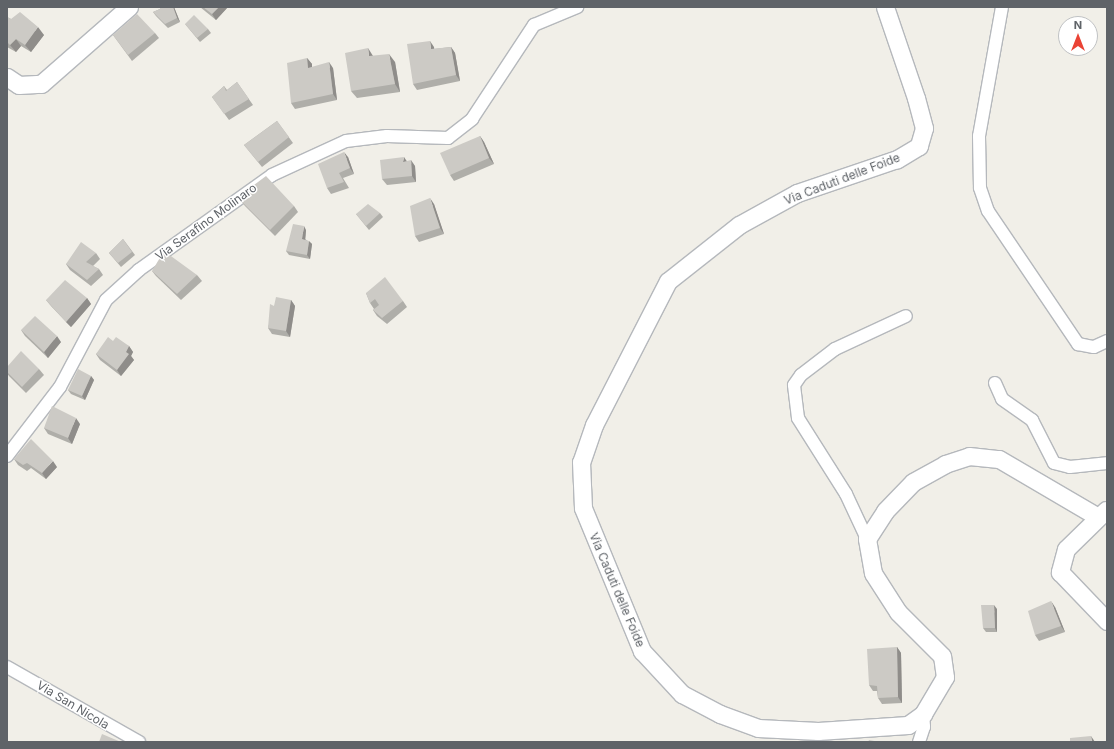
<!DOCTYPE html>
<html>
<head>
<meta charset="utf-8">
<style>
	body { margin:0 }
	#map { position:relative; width:1114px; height:749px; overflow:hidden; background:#f1efe8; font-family:Inter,sans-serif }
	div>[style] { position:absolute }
	.roads { filter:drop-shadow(1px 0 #b5b8bc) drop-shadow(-1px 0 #b5b8bc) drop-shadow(0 1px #b5b8bc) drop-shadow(0 -1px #b5b8bc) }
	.street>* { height:12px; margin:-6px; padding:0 6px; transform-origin:6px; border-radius:6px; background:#fff }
	.secondary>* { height:17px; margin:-8.5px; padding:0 8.5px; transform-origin:8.5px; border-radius:8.5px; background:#fff }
	.wall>* { inset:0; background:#afaea9 }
	.shaded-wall>* { inset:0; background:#8f8d8a }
	.building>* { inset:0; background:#cccac5 }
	span { translate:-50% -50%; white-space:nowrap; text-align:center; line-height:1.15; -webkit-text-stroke:3px #fff; paint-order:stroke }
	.street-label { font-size:12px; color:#5f6368 }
	.frame { position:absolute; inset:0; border:8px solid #5f6368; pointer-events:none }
	.north { position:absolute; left:1058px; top:16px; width:40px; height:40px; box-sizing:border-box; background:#fff; border:1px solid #bfc1c3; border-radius:50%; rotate:0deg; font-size:11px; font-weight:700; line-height:16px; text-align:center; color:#5f6368 }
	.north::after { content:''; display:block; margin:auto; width:14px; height:18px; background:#ea4335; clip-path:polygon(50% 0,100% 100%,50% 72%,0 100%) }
</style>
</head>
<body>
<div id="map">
	<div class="roads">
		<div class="street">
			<i style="left:1002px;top:7px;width:131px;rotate:100.1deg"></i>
			<i style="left:979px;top:136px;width:52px;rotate:88.9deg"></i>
			<i style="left:980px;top:188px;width:24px;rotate:71deg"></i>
			<i style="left:988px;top:211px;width:161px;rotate:55.9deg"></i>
			<i style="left:1078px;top:344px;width:16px;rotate:11deg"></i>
			<i style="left:1094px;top:347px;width:14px;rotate:-25deg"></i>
			<i style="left:995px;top:383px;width:17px;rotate:66deg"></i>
			<i style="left:1002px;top:399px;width:37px;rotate:35deg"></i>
			<i style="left:1032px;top:420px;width:48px;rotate:62.9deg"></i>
			<i style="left:1054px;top:463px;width:16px;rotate:14deg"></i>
			<i style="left:1070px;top:467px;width:37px;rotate:-6deg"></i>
			<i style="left:7px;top:456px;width:87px;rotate:-52.5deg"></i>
			<i style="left:60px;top:387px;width:98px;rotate:-62.1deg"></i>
			<i style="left:106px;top:300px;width:45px;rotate:-42.3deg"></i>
			<i style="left:139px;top:270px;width:163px;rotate:-35.5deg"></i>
			<i style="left:272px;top:175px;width:81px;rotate:-24.7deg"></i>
			<i style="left:346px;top:141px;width:41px;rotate:-7deg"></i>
			<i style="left:387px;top:136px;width:61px;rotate:1.9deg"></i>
			<i style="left:448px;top:138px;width:31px;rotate:-38deg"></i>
			<i style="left:472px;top:119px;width:113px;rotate:-56.6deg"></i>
			<i style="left:534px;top:25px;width:47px;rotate:-22.7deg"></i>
			<i style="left:867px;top:539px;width:50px;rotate:-115deg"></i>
			<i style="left:846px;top:494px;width:90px;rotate:-122.3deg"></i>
			<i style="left:798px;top:418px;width:33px;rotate:-97deg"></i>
			<i style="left:794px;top:385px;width:12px;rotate:-55deg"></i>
			<i style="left:801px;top:375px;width:43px;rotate:-37.4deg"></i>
			<i style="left:835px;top:349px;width:78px;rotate:-24.9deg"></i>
			<i style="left:7px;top:667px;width:152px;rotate:29.6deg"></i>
			<i style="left:919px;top:742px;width:16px;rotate:-72deg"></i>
			<i style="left:924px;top:727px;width:13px;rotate:-94deg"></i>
		</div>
		<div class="secondary">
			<i style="left:885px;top:7px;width:96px;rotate:71.2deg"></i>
			<i style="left:916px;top:98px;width:31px;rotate:75deg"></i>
			<i style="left:924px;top:128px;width:19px;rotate:106deg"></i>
			<i style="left:919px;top:146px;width:26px;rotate:149deg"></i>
			<i style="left:897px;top:159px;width:106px;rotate:161.2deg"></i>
			<i style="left:797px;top:193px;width:66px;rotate:151.1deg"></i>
			<i style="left:739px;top:225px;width:90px;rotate:141.7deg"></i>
			<i style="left:668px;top:281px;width:162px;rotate:117.2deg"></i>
			<i style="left:594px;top:425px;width:39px;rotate:109deg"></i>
			<i style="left:581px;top:462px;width:46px;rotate:87.5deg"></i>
			<i style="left:583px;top:508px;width:155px;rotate:67.6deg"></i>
			<i style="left:642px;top:651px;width:59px;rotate:47.1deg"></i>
			<i style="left:682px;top:694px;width:43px;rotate:27.8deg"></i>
			<i style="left:720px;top:714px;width:40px;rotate:20.2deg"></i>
			<i style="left:758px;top:728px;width:60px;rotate:2.9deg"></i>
			<i style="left:818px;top:731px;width:90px;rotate:-3.8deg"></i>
			<i style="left:908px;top:725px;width:19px;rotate:-36deg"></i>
			<i style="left:923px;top:714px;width:43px;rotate:-59.3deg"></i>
			<i style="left:945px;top:677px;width:21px;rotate:-98deg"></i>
			<i style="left:942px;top:656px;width:62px;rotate:-135deg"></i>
			<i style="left:898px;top:612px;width:46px;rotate:-122.7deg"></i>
			<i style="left:873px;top:573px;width:35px;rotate:-100deg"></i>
			<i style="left:867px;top:539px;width:33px;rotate:-57deg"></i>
			<i style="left:885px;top:511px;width:40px;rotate:-46deg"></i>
			<i style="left:913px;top:482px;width:37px;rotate:-29deg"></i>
			<i style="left:945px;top:464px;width:25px;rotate:-18deg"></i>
			<i style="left:969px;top:456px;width:30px;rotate:6deg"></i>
			<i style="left:999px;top:459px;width:115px;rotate:30.4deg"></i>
			<i style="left:7px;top:77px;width:14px;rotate:34deg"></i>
			<i style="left:19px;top:85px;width:22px;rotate:-3deg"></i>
			<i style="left:41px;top:84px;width:117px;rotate:-41.2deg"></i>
			<i style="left:1106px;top:510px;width:56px;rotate:135.7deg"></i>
			<i style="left:1066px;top:549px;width:24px;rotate:105deg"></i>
			<i style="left:1060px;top:572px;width:68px;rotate:46.2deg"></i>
		</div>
	</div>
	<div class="wall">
		<i style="clip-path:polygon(160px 7px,174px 7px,180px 22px,168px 28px,156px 16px,153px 12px,160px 9px)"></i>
		<i style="clip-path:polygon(200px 7px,228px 7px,216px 20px)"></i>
		<i style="clip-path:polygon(7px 17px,11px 19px,44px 35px,31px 52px,21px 46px,16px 52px,7px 47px)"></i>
		<i style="clip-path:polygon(185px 24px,208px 29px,211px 33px,200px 42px)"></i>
		<i style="clip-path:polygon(155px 33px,159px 38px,132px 61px,113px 35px)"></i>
		<i style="clip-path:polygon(434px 47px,434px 49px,451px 47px,455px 53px,460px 81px,417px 90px,413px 84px)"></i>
		<i style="clip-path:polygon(373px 56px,395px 62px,400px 92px,357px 98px,351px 91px)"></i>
		<i style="clip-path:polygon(307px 58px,312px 64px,312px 67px,333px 68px,337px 100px,295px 109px,291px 103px)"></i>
		<i style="clip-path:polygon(237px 82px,253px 105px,229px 120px,212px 97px,224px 86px,227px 90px)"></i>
		<i style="clip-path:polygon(277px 121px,293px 143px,262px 167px,244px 145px)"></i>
		<i style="clip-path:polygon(480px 136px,484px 142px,494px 164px,454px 181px,450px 175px)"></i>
		<i style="clip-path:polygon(348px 157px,354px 174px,343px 178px,349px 188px,331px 194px,327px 188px)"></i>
		<i style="clip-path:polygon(407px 161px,415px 166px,416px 182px,387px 185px,382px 179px)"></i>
		<i style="clip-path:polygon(241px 201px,294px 206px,298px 212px,275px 236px,245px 206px)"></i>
		<i style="clip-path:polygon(434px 204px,444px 234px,419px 242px,415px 236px)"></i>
		<i style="clip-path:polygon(380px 213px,383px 217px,369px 230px,356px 214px)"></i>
		<i style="clip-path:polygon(306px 230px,305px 239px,312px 244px,310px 259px,289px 255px,286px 251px)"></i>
		<i style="clip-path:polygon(123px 239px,135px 255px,121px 267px,109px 253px)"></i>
		<i style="clip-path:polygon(96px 253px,100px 259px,93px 266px,99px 269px,103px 275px,91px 286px,70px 270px,66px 264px)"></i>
		<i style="clip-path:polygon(152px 271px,197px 275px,202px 281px,181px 300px,156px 276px)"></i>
		<i style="clip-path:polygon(366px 293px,403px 301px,407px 307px,387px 324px,377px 316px,373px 310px,376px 307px,374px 309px,370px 303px)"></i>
		<i style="clip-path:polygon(87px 298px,91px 304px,71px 327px,51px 306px,46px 300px)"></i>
		<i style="clip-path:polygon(291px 300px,295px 306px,290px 337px,272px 334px,268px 328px,274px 306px)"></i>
		<i style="clip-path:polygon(21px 330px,61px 342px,48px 358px,25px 336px)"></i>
		<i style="clip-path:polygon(113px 341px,129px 346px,133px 352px,131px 356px,134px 360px,121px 376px,100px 360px,96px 354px)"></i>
		<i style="clip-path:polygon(7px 367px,39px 369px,44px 375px,26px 393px,9px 376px,7px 373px)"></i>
		<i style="clip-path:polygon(91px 376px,94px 380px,85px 400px,71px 394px,68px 390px)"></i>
		<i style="clip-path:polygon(80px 424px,72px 444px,48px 434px,44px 428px)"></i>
		<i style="clip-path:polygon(14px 459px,57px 467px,46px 479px,31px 468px,27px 471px,18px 465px)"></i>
		<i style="clip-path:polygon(1055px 607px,1065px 632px,1039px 641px,1035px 635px)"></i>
		<i style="clip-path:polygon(997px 609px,997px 632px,986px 632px,983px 628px)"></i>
		<i style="clip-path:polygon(897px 647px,901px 653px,902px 703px,882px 704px,878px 698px,877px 691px,873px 691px,869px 685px)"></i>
	</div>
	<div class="shaded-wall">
		<i style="clip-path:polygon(173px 7px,174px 7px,180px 22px,177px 18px)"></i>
		<i style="clip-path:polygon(219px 7px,228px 7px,216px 20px,212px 14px)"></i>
		<i style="clip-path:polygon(38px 27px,44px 35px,31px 52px,25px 45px)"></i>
		<i style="clip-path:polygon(16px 39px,21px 46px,16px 52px,10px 45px)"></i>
		<i style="clip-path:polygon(430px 41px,434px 47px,435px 55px,431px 49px)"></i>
		<i style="clip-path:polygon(451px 47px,455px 53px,460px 81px,456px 75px)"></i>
		<i style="clip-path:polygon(368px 48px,373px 56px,369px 56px)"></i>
		<i style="clip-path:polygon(389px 54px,395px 62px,400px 92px,395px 84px)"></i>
		<i style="clip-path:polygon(307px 58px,312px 64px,312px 73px,308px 68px)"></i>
		<i style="clip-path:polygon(329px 62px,333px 68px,337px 100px,333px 94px)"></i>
		<i style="clip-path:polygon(480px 136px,484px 142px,494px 164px,489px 158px)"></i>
		<i style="clip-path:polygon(344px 152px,348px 157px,354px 174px,350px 168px)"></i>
		<i style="clip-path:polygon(404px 157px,408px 163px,403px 162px)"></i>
		<i style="clip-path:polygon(411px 160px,415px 166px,416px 182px,412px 176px)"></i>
		<i style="clip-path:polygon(430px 198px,434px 204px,444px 234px,440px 228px)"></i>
		<i style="clip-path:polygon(304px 226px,306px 230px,305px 243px,302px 239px)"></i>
		<i style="clip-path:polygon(309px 241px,312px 244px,310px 259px,307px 255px)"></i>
		<i style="clip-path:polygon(87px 298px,91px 304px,71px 327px,66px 322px)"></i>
		<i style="clip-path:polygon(291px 300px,295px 306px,290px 337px,286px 331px)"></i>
		<i style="clip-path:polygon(57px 336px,61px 342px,48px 358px,44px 352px)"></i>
		<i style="clip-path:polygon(129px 346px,133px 352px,131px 356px,134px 360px,121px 376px,117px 370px)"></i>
		<i style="clip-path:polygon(91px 376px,94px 380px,85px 400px,82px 396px)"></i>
		<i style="clip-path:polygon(76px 418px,80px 424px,72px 444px,68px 438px)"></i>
		<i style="clip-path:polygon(53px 461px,57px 467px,46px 479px,42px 473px)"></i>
		<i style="clip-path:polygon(1051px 601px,1055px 607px,1065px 632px,1061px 626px)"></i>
		<i style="clip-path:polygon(994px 605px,997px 609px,997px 632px,995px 628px)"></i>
		<i style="clip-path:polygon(897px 647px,901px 653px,902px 703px,898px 697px)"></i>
		<i style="clip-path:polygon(1091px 736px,1095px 742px,1092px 742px)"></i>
	</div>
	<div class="building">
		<i style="clip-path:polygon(160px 7px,173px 7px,177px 18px,165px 24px,153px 12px,160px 9px)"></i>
		<i style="clip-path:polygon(203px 7px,219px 7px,212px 14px)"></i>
		<i style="clip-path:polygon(20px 12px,38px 27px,25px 45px,16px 39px,10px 45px,7px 42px,7px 17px,11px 19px)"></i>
		<i style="clip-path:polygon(137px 14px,155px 33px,128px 55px,113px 35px)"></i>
		<i style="clip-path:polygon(194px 15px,208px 29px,197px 38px,185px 24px)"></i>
		<i style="clip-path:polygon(430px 41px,431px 49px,451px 47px,456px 75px,413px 84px,407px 44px)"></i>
		<i style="clip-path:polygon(368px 48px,369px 56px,389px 54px,395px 84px,351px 91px,345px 53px)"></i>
		<i style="clip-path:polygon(307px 58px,308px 68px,329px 62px,333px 94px,291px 103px,287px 63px)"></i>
		<i style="clip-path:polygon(237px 82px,249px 99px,224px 114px,212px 97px,224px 86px,226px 91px)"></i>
		<i style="clip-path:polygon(277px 121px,289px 137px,258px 162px,244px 145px)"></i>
		<i style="clip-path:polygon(480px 136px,489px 158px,450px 175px,440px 153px)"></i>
		<i style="clip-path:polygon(344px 152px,350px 168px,339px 173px,344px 182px,327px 188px,318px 164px)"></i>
		<i style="clip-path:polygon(404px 157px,403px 162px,411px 160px,412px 176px,382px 179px,380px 160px)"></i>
		<i style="clip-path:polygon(266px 176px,294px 206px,270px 230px,241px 201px,250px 197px,246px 191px)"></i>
		<i style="clip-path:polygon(430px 198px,440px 228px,415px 236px,410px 206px)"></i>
		<i style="clip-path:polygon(368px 204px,380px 213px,366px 226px,356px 214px)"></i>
		<i style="clip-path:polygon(293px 224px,304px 226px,302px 239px,309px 241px,307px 255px,286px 251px)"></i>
		<i style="clip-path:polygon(123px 239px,132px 252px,118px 263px,109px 253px)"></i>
		<i style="clip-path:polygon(81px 242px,96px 253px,86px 262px,99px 269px,87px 280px,66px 264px)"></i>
		<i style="clip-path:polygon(164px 251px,197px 275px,177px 294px,152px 271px)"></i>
		<i style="clip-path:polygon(385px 277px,403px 301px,382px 318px,373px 310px,379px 305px,375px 299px,370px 303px,366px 293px)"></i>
		<i style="clip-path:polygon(65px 280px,87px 298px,66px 322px,46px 300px)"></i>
		<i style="clip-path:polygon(276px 297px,291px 300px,286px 331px,268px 328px,270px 304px,274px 306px)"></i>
		<i style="clip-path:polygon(35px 316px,57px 336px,44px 352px,21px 330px)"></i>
		<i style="clip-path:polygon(108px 337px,113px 341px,116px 337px,129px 346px,126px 352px,129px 354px,117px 370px,96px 354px)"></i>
		<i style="clip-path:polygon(21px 351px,39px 369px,22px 387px,7px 372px,7px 367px)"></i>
		<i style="clip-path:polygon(78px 369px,91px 376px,82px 396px,68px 390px)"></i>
		<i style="clip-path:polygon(52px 406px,76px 418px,68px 438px,44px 428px)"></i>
		<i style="clip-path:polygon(31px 439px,53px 461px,42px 473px,27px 463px,23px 465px,14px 459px)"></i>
		<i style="clip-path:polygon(1051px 601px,1061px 626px,1035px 635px,1028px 611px)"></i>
		<i style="clip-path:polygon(981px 605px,994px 605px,995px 628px,983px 628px)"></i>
		<i style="clip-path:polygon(897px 647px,898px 697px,878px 698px,877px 686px,869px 685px,867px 649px)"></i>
		<i style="clip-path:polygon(102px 734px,121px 742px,99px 742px)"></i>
		<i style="clip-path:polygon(1091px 736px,1092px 742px,1070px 742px,1070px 738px)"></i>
		<i style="clip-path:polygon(869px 740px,880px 742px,868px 742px)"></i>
	</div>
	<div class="street-label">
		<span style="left:842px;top:179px;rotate:-21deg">Via Caduti delle Foide</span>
		<span style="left:206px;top:222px;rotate:-36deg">Via Serafino Molinaro</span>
		<span style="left:617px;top:590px;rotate:67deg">Via Caduti delle Foide</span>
		<span style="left:73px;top:705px;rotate:31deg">Via San Nicola</span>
	</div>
	<div class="frame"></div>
	<div class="north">N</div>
</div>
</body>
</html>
